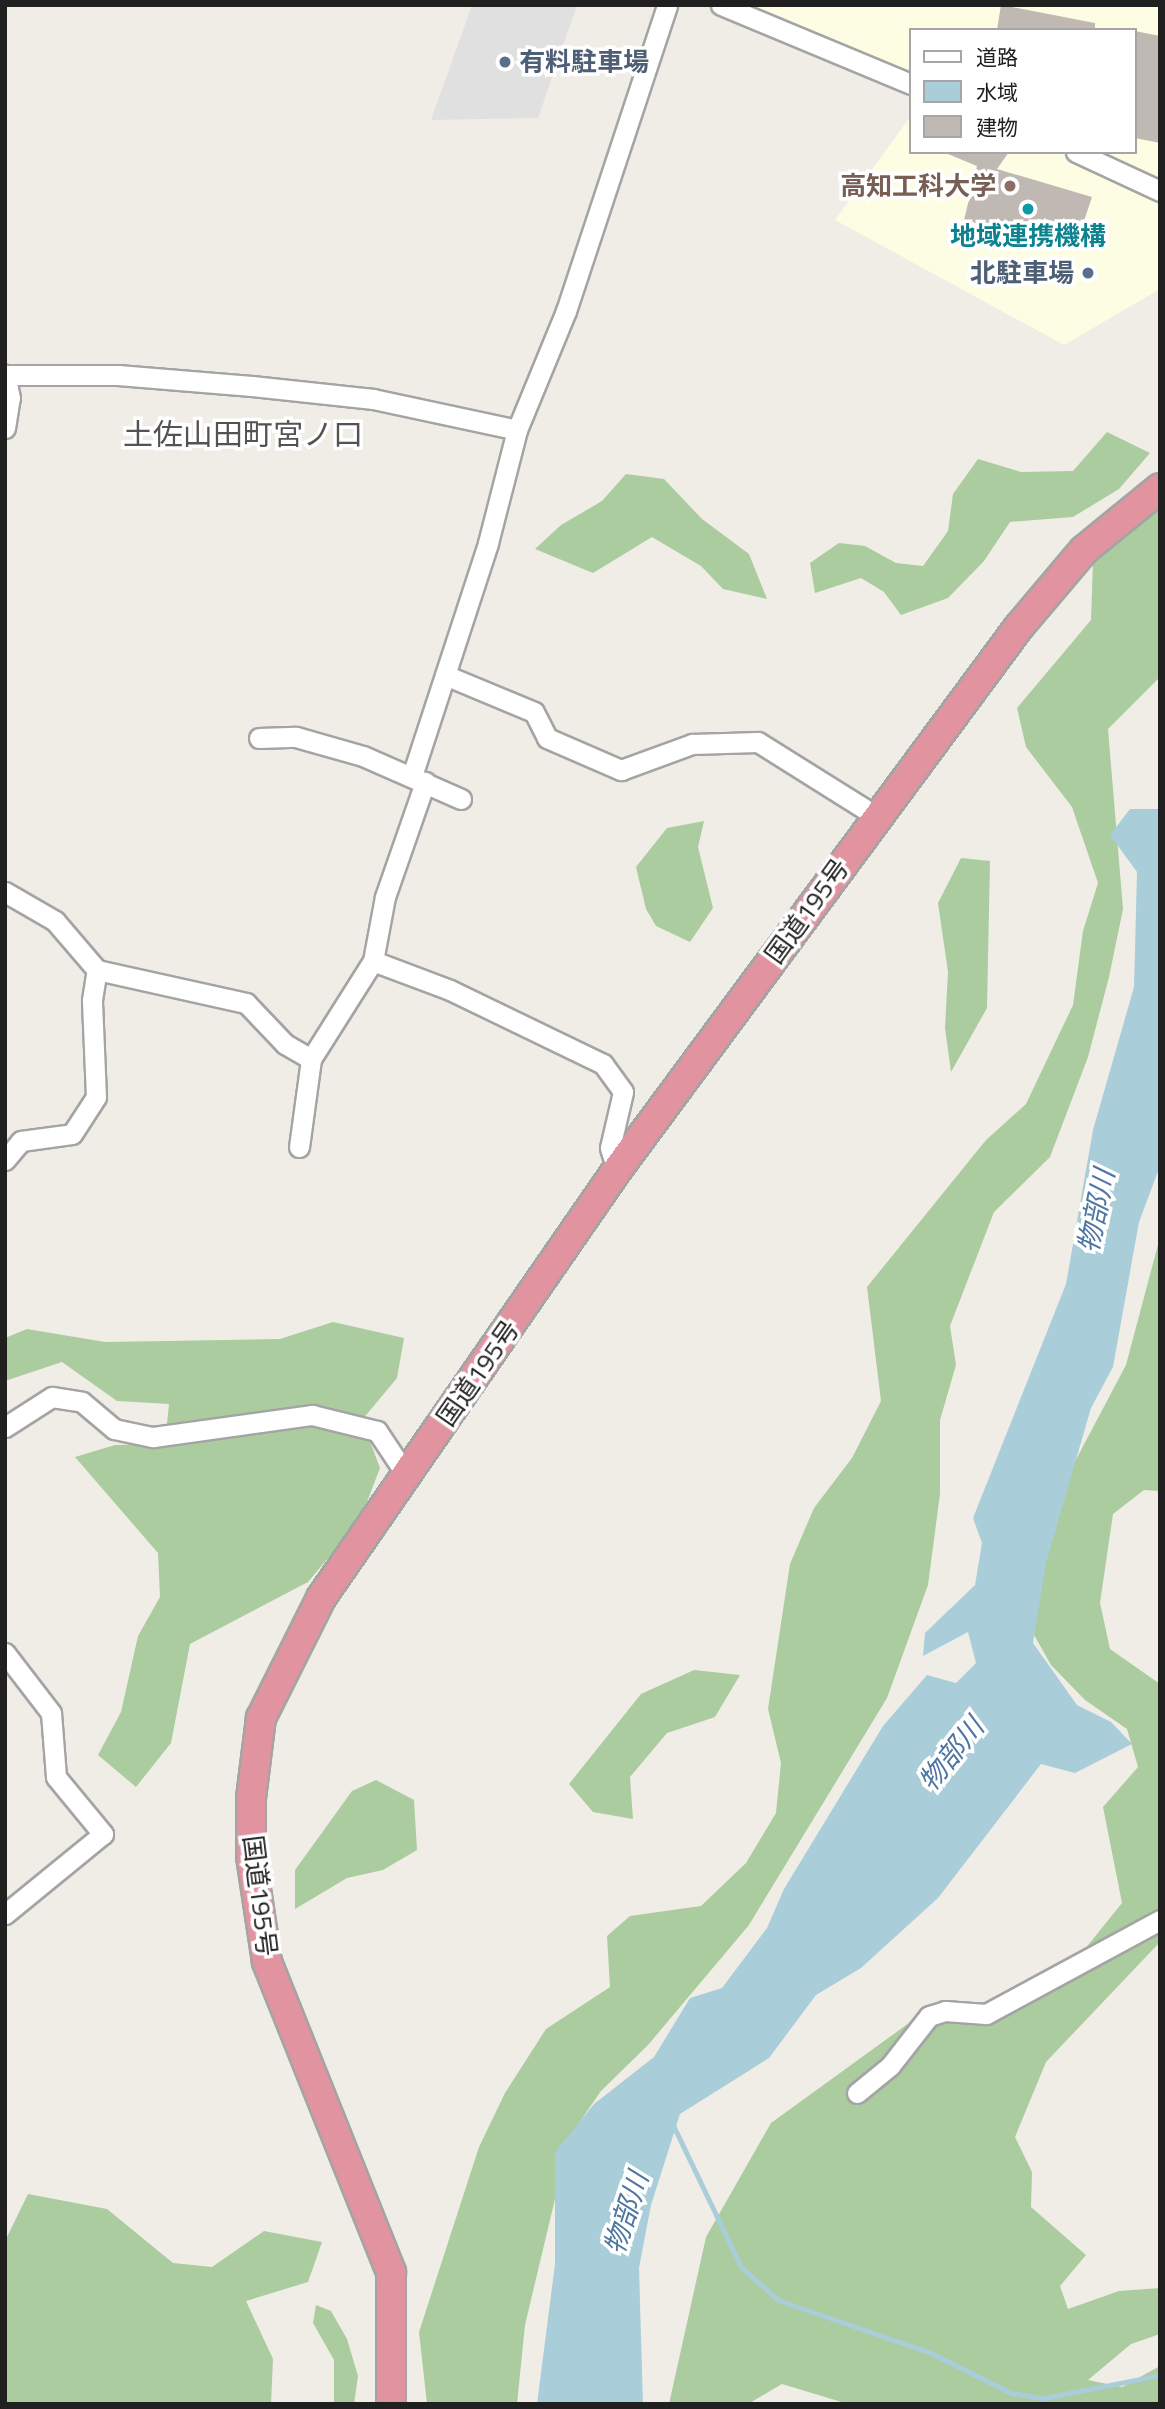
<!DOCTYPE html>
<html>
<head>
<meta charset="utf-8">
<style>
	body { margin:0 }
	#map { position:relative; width:1165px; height:2409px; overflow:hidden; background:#f0ede7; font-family:"Titillium Web","Noto Sans JP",sans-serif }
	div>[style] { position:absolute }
	.education>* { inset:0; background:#fcfde2 }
	.forest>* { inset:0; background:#aacc9e }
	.parking>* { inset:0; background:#e0e0e0 }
	.water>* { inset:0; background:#aacdda }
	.stream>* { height:5px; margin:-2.5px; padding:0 2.5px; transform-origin:2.5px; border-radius:2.5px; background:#aacdda }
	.building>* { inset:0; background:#c0b9b3 }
	.roads { filter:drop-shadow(2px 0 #a4a4a4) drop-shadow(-2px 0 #a4a4a4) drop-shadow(0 2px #a4a4a4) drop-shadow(0 -2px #a4a4a4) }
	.minor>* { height:19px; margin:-9.5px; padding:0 9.5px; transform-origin:9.5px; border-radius:9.5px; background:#fff }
	.highway>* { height:28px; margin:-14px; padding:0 14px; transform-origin:14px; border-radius:14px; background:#e1949f }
	.dots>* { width:19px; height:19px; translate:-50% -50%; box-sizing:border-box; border:4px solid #fff; border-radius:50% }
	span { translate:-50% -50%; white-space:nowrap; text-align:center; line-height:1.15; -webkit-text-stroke:7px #fff; paint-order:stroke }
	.service-label { font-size:26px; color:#4e5e75; font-weight:700 }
	.left { translate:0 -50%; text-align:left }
	.right { translate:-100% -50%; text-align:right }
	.education-label { font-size:26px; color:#785e54; font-weight:700 }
	.culture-label { font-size:26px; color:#0d838f; font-weight:700 }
	.street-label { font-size:26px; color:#202020 }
	.water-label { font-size:28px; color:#4f75a1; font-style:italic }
	.quarter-label { font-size:30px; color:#535353 }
	.frame { position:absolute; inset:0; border:7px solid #202020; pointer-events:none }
	.legend { position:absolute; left:909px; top:28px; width:228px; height:126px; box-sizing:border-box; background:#fff; border:2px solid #a6a6a6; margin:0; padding:9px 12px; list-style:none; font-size:21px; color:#202020 }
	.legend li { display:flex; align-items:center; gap:14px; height:35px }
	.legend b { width:35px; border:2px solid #a6a6a6 }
</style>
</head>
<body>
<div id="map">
	<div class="education">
		<i style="clip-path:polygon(751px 5px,1160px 5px,1160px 289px,1064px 345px,835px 220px,911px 116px,911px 152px,1135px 152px,1135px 30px,911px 30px,911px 72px)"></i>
	</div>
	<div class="forest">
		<i style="clip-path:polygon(1107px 432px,1150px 453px,1119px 489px,1073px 517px,1010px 522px,984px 561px,948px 598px,901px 615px,884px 592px,861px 578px,815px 593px,810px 563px,839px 543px,865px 546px,896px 563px,923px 566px,948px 531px,953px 494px,978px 459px,1021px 472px,1073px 471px)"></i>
		<i style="clip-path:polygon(626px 474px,664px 479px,702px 519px,749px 554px,767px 599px,723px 589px,701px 566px,652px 537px,593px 573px,535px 549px,561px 525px,602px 501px)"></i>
		<i style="clip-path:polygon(1160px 498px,1160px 677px,1108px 729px,1123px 909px,1109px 977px,1088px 1057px,1050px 1157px,994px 1212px,950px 1326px,956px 1365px,940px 1420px,940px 1494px,928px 1585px,887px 1698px,749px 1925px,648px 2045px,601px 2091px,570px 2136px,525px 2325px,517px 2404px,427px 2404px,419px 2332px,479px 2147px,505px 2093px,546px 2029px,610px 1987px,607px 1936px,630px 1916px,701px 1906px,746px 1863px,776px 1813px,781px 1763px,768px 1709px,790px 1564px,814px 1508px,852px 1458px,881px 1401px,867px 1287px,986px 1140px,1026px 1104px,1073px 1005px,1083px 931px,1098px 883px,1072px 807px,1026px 747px,1017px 708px,1091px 620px,1093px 562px,1130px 517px)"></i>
		<i style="clip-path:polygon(704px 821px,698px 847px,713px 908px,690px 942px,656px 926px,646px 909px,636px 867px,667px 828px)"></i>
		<i style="clip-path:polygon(961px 858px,990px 861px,987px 1008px,951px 1072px,945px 1028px,948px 972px,938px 903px)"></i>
		<i style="clip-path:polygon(1160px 1237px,1160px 1491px,1144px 1490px,1113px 1514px,1100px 1603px,1110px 1649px,1160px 1684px,1160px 1942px,1046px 2062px,1015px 2137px,1032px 2172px,1031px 2207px,1086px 2255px,1060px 2286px,1068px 2309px,1119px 2291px,1160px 2288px,1160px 2334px,1131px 2344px,1088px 2380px,1122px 2387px,1160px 2366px,1160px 2404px,848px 2404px,782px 2384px,748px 2404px,669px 2404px,706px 2237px,771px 2123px,931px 2007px,1023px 2007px,1081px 1954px,1122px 1903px,1103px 1807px,1138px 1767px,1127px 1729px,1085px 1700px,1051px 1665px,1025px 1619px,1062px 1486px,1126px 1365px)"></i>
		<i style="clip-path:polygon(333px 1322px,404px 1338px,397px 1378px,362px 1420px,380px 1468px,360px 1520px,308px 1582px,190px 1644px,171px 1743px,136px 1787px,98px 1755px,121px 1712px,138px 1636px,160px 1597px,158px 1553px,75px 1457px,115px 1445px,165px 1444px,169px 1404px,117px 1401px,62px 1362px,5px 1381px,5px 1338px,27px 1329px,105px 1342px,280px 1339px)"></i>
		<i style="clip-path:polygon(694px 1670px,740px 1675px,715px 1717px,667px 1733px,630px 1777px,633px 1819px,593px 1812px,569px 1784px,641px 1694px)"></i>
		<i style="clip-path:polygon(376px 1780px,414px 1800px,417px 1850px,383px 1870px,347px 1878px,295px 1909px,295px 1870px,352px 1791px)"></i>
		<i style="clip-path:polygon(28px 2194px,107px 2209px,173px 2263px,212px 2267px,264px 2231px,322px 2242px,308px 2282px,246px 2301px,273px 2359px,271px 2404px,5px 2404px,5px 2241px)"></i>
		<i style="clip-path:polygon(316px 2305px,331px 2311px,347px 2339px,358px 2376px,354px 2404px,334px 2404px,334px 2360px,313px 2323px)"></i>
	</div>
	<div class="parking">
		<i style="clip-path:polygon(472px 5px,577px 5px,538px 118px,431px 120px)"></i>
	</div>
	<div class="water">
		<i style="clip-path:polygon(1130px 809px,1160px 809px,1160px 1166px,1139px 1222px,1113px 1367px,1091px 1408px,1046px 1563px,1033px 1643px,1077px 1705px,1111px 1722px,1132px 1744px,1075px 1773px,1041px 1764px,938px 1898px,861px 1968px,816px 1995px,769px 2058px,680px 2114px,651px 2205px,639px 2268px,643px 2404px,537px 2404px,555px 2264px,555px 2152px,594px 2104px,654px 2057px,690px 1998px,722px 1988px,767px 1928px,784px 1889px,883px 1726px,927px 1675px,956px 1683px,976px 1663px,968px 1632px,923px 1656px,925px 1633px,975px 1585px,982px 1543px,973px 1518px,1066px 1284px,1093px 1130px,1134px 987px,1137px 872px,1110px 835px)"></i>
	</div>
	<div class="stream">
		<i style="left:672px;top:2123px;width:160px;rotate:64.4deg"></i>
		<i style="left:741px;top:2267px;width:50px;rotate:41.7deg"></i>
		<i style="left:778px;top:2300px;width:162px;rotate:19.1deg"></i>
		<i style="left:931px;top:2353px;width:89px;rotate:26.6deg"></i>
		<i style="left:1011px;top:2393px;width:33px;rotate:9deg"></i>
		<i style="left:1044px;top:2398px;width:118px;rotate:-11.2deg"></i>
	</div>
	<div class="building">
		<i style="clip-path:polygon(1001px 5px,1095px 23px,1095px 30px,997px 30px)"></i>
		<i style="clip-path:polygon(1135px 31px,1160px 36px,1160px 143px,1135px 138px)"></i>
		<i style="clip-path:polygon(943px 152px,1009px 152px,997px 169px,1092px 197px,1084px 221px,1073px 220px,1067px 246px,964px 220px,977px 166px)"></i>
	</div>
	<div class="roads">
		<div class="minor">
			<i style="left:721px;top:5px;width:206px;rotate:22.6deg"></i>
			<i style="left:1076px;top:152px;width:93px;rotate:24.9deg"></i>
			<i style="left:5px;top:375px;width:113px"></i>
			<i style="left:118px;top:375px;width:134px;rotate:4.7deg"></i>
			<i style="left:252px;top:386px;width:122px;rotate:6.1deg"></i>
			<i style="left:373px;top:399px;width:147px;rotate:12.1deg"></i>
			<i style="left:5px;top:428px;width:30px;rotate:-81deg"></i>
			<i style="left:10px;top:398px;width:24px;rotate:-102deg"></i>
			<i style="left:445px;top:675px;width:96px;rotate:22.6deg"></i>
			<i style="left:534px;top:712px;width:29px;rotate:63deg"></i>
			<i style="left:547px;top:738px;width:81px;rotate:23.4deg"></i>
			<i style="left:621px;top:770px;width:76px;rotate:-20.1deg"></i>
			<i style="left:692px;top:744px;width:66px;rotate:-1.7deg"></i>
			<i style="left:758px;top:742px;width:139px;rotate:32.1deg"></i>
			<i style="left:259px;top:738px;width:37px;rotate:-2deg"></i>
			<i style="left:296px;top:737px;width:70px;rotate:15.8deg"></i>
			<i style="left:363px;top:756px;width:107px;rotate:23.7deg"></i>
			<i style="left:412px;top:776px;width:245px;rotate:-71.9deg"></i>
			<i style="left:488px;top:543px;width:117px;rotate:-75.6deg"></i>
			<i style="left:517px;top:430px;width:129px;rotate:-67.6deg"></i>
			<i style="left:566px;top:311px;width:322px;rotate:-71.7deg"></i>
			<i style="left:5px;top:892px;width:58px;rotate:30.1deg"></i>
			<i style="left:55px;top:921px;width:65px;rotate:49.4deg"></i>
			<i style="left:97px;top:970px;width:153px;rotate:12.5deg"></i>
			<i style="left:246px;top:1003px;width:57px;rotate:46.4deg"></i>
			<i style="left:285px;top:1044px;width:30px;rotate:30deg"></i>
			<i style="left:373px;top:961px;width:82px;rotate:20.6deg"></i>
			<i style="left:450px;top:990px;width:170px;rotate:25.8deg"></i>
			<i style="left:603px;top:1064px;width:34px;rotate:54deg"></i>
			<i style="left:623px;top:1092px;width:57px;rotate:103.1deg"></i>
			<i style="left:610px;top:1148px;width:23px;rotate:72deg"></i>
			<i style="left:299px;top:1147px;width:89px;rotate:-82.2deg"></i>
			<i style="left:311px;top:1059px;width:116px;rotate:-57.7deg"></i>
			<i style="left:373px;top:961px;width:65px;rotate:-79.4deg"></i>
			<i style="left:385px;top:897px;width:122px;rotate:-70.8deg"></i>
			<i style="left:5px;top:1160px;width:25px;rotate:-50deg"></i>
			<i style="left:21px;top:1141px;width:51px;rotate:-7.8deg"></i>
			<i style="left:72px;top:1134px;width:44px;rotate:-57deg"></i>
			<i style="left:96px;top:1097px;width:97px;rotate:-92.4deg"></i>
			<i style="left:92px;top:1000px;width:30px;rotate:-81deg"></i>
			<i style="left:5px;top:1427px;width:56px;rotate:-32.6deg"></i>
			<i style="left:52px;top:1397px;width:30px;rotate:9deg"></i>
			<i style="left:82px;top:1402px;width:42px;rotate:40.2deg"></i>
			<i style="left:114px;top:1429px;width:40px;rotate:12deg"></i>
			<i style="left:153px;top:1437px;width:161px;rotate:-7.9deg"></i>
			<i style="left:312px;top:1415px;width:67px;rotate:13.8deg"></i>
			<i style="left:377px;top:1431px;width:54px;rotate:56.3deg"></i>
			<i style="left:5px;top:1653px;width:76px;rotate:52.5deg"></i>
			<i style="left:51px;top:1713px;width:64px;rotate:85.5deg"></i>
			<i style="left:56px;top:1777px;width:74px;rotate:50.5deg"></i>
			<i style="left:103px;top:1834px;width:127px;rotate:140.8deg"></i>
			<i style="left:857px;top:2093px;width:43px;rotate:-39.3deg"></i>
			<i style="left:890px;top:2066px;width:63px;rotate:-52deg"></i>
			<i style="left:929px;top:2016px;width:17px;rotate:-17deg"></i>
			<i style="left:945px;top:2011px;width:41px;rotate:4.2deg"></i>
			<i style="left:986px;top:2014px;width:198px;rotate:-28.4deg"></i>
		</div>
		<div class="highway">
			<i style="left:391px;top:2404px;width:132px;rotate:-90deg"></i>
			<i style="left:391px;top:2272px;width:334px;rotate:-111.8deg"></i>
			<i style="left:267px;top:1962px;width:107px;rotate:-98.6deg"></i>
			<i style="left:251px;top:1856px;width:58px;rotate:-90deg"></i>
			<i style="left:251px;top:1798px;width:81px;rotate:-82.9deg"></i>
			<i style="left:261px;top:1718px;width:134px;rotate:-63.4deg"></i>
			<i style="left:321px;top:1598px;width:520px;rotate:-55.33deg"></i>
			<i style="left:617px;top:1170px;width:674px;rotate:-53.5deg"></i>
			<i style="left:1018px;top:628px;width:102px;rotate:-49.8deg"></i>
			<i style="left:1084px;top:550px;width:98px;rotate:-39.2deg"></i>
		</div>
	</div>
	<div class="dots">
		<i style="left:505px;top:62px;background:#5c6f8a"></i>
		<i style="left:1010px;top:186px;background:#8d6e63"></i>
		<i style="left:1028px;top:209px;background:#0f9aa8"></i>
		<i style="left:1088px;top:273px;background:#5c6f8a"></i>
	</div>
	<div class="service-label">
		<span class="left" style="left:519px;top:62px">有料駐車場</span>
		<span class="right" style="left:1074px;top:273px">北駐車場</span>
	</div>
	<div class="education-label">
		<span class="right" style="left:996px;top:186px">高知工科大学</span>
	</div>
	<div class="culture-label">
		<span style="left:1028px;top:236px">地域連携機構</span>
	</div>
	<div class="street-label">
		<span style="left:807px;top:911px;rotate:-54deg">国道195号</span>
		<span style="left:478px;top:1373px;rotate:-55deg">国道195号</span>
		<span style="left:260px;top:1896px;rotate:83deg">国道195号</span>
	</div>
	<div class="water-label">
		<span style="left:1096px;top:1211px;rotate:-78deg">物部川</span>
		<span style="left:951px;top:1754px;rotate:-51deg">物部川</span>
		<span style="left:626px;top:2213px;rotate:-72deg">物部川</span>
	</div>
	<div class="quarter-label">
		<span style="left:243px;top:434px">土佐山田町宮ノ口</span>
	</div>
	<div class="frame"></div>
	<ul class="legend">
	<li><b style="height:9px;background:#fff"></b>道路</li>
	<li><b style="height:19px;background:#aacdda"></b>水域</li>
	<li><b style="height:19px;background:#c0b9b3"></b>建物</li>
	</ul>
</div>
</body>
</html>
